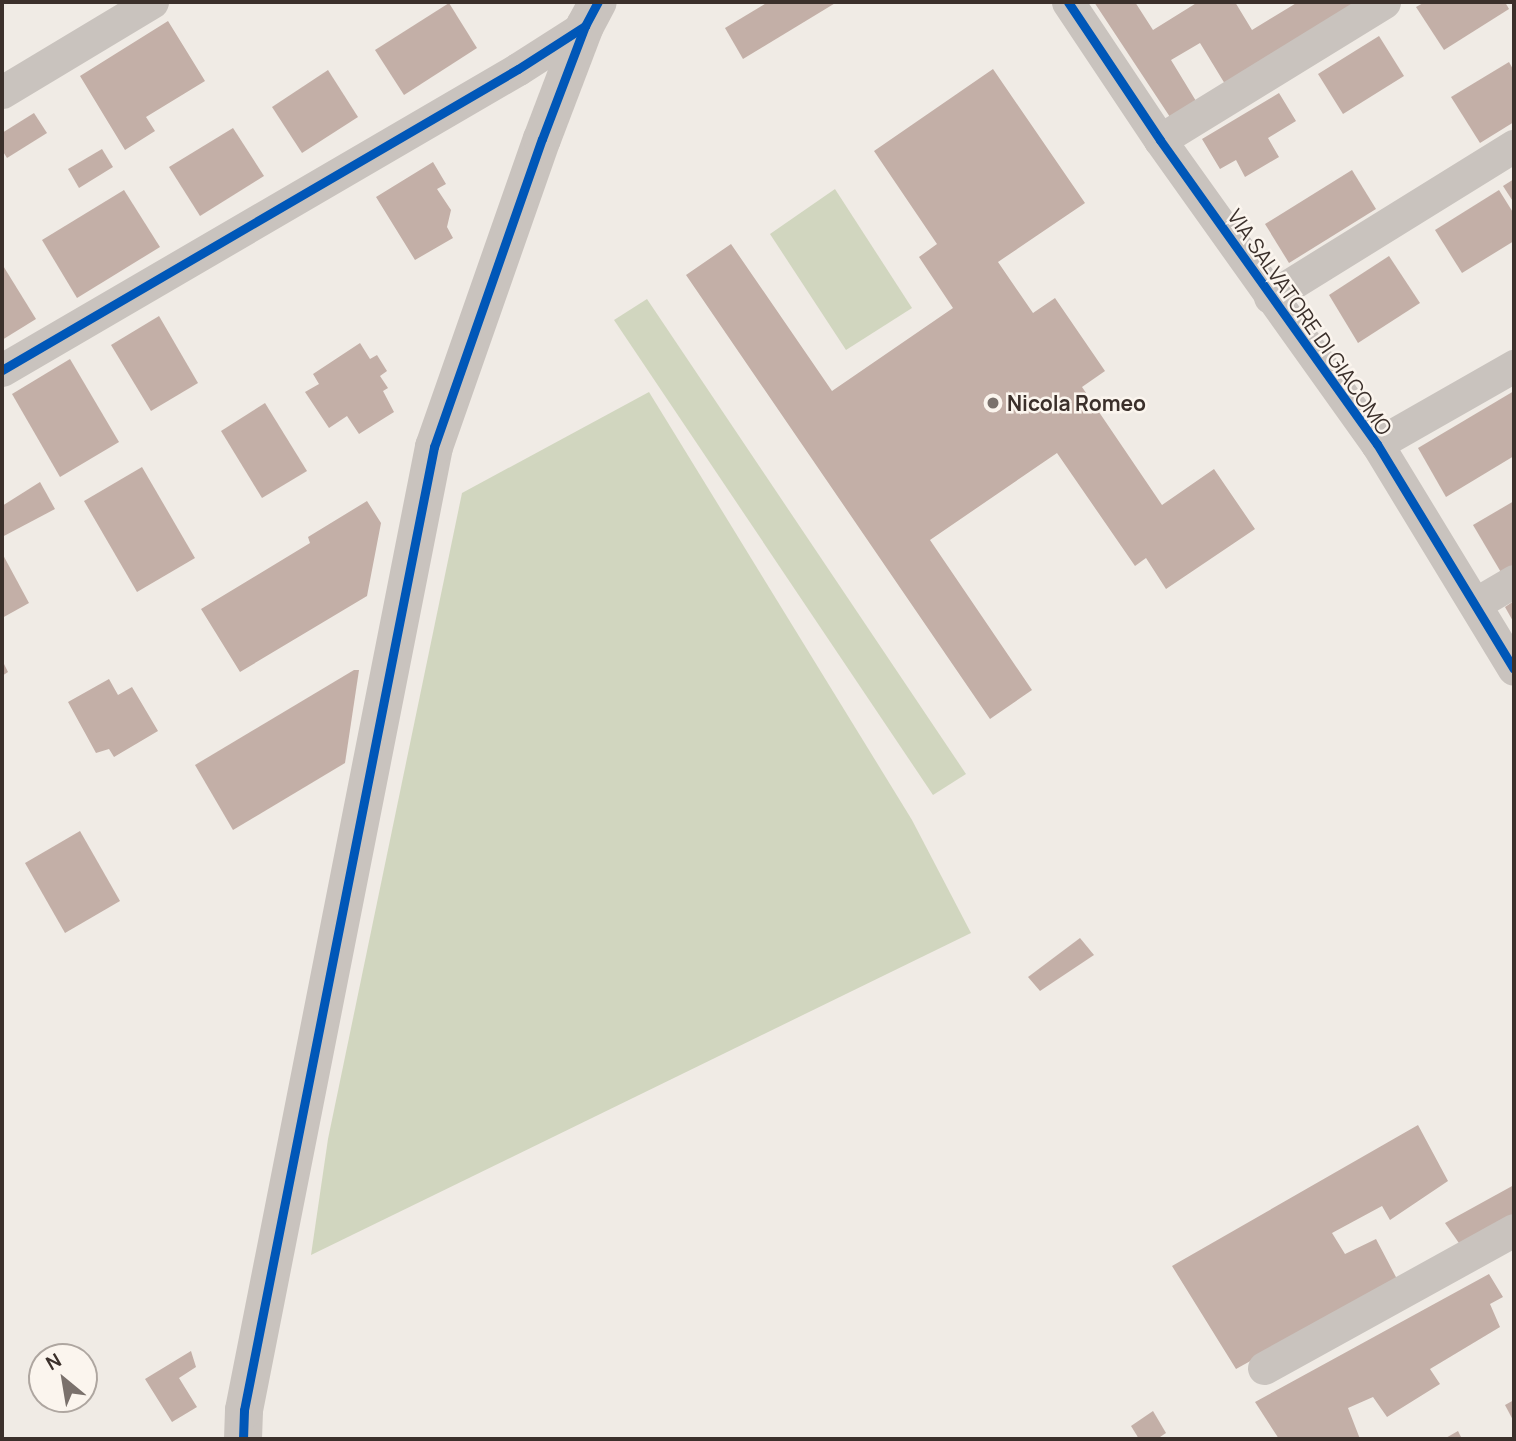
<!DOCTYPE html>
<html>
<head>
<meta charset="utf-8">
<style>
	body { margin:0 }
	#map { position:relative; width:1516px; height:1441px; overflow:hidden; background:#f0ebe5; font-family:Manrope,sans-serif }
	div>[style] { position:absolute }
	.green>* { inset:0; background:#d1d6bf }
	.building>* { inset:0; background:#c3afa7 }
	.minor>* { height:33px; margin:-16.5px; padding:0 16.5px; transform-origin:16.5px; border-radius:16.5px; background:#c9c3be }
	.tertiary>* { height:38px; margin:-19px; padding:0 19px; transform-origin:19px; border-radius:19px; background:#c9c3be }
	.cycleway>* { height:9px; margin:-4.5px; padding:0 4.5px; transform-origin:4.5px; border-radius:4.5px; background:#0057b8 }
	.dots>* { width:19px; height:19px; translate:-50% -50%; box-sizing:border-box; border:4px solid #fbf5ee; border-radius:50% }
	span { translate:-50% -50%; white-space:nowrap; text-align:center; line-height:1.15; -webkit-text-stroke:5px #fbf5ee; paint-order:stroke }
	.street-label { font-size:21px; color:#3b302b }
	.poi-label { font-size:21px; color:#3b302b; font-weight:700 }
	.left { translate:0 -50%; text-align:left }
	.frame { position:absolute; inset:0; border:4px solid #3b302b; pointer-events:none }
	.north { position:absolute; left:28px; top:1343px; width:70px; height:70px; box-sizing:border-box; background:#fbf5ee; border:2px solid #aea6a0; border-radius:50%; rotate:330deg; font-size:19px; font-weight:700; line-height:28px; text-align:center; color:#3b302b }
	.north::after { content:''; display:block; margin:auto; width:24px; height:32px; background:#7a716c; clip-path:polygon(50% 0,100% 100%,50% 72%,0 100%) }
</style>
</head>
<body>
<div id="map">
	<div class="green">
		<i style="clip-path:polygon(835px 189px,912px 308px,846px 350px,770px 234px)"></i>
		<i style="clip-path:polygon(647px 299px,966px 774px,933px 795px,614px 320px)"></i>
		<i style="clip-path:polygon(649px 392px,912px 820px,971px 933px,311px 1255px,328px 1139px,462px 493px)"></i>
	</div>
	<div class="building">
		<i style="clip-path:polygon(768px 2px,837px 2px,743px 59px,725px 28px)"></i>
		<i style="clip-path:polygon(1094px 2px,1135px 2px,1153px 30px,1198px 2px,1235px 2px,1252px 30px,1298px 2px,1360px 2px,1225px 84px,1200px 43px,1171px 60px,1196px 101px,1170px 117px)"></i>
		<i style="clip-path:polygon(1425px 2px,1505px 2px,1509px 9px,1444px 50px,1416px 7px)"></i>
		<i style="clip-path:polygon(449px 3px,477px 48px,404px 95px,375px 50px)"></i>
		<i style="clip-path:polygon(168px 21px,205px 81px,146px 117px,155px 131px,125px 150px,80px 76px)"></i>
		<i style="clip-path:polygon(1379px 36px,1404px 76px,1343px 114px,1318px 74px)"></i>
		<i style="clip-path:polygon(1509px 62px,1514px 71px,1514px 122px,1480px 143px,1451px 97px)"></i>
		<i style="clip-path:polygon(993px 69px,1085px 203px,998px 262px,1033px 313px,1055px 298px,1105px 371px,1082px 387px,1162px 505px,1214px 469px,1255px 529px,1166px 589px,1146px 558px,1135px 566px,1057px 453px,930px 540px,1032px 690px,990px 719px,686px 275px,731px 244px,832px 391px,953px 308px,919px 257px,937px 244px,874px 151px)"></i>
		<i style="clip-path:polygon(328px 70px,358px 117px,302px 153px,272px 107px)"></i>
		<i style="clip-path:polygon(1279px 93px,1296px 121px,1268px 138px,1279px 157px,1245px 177px,1236px 160px,1220px 169px,1202px 139px)"></i>
		<i style="clip-path:polygon(34px 113px,47px 133px,7px 158px,2px 150px,2px 133px)"></i>
		<i style="clip-path:polygon(233px 128px,264px 176px,200px 216px,169px 167px)"></i>
		<i style="clip-path:polygon(102px 149px,113px 167px,79px 188px,68px 169px)"></i>
		<i style="clip-path:polygon(433px 162px,446px 184px,437px 189px,451px 210px,447px 227px,453px 238px,415px 260px,376px 197px)"></i>
		<i style="clip-path:polygon(1352px 170px,1376px 209px,1289px 263px,1265px 224px)"></i>
		<i style="clip-path:polygon(1514px 179px,1514px 203px,1503px 186px)"></i>
		<i style="clip-path:polygon(124px 190px,160px 247px,77px 298px,42px 240px)"></i>
		<i style="clip-path:polygon(1499px 190px,1514px 214px,1514px 241px,1462px 273px,1435px 230px)"></i>
		<i style="clip-path:polygon(1389px 256px,1420px 303px,1358px 343px,1329px 295px)"></i>
		<i style="clip-path:polygon(2px 264px,36px 319px,2px 340px)"></i>
		<i style="clip-path:polygon(159px 316px,198px 383px,151px 411px,111px 345px)"></i>
		<i style="clip-path:polygon(360px 343px,370px 359px,377px 355px,387px 371px,380px 376px,388px 388px,383px 391px,394px 412px,359px 434px,347px 416px,329px 428px,305px 392px,319px 384px,313px 374px)"></i>
		<i style="clip-path:polygon(70px 359px,119px 442px,60px 477px,12px 394px)"></i>
		<i style="clip-path:polygon(1514px 391px,1514px 456px,1446px 497px,1418px 448px)"></i>
		<i style="clip-path:polygon(265px 403px,307px 471px,262px 498px,221px 431px)"></i>
		<i style="clip-path:polygon(142px 467px,195px 558px,137px 592px,84px 501px)"></i>
		<i style="clip-path:polygon(40px 482px,55px 509px,2px 537px,2px 506px)"></i>
		<i style="clip-path:polygon(367px 501px,381px 523px,367px 596px,240px 672px,201px 609px,310px 543px,308px 537px)"></i>
		<i style="clip-path:polygon(1514px 501px,1514px 567px,1502px 574px,1473px 525px)"></i>
		<i style="clip-path:polygon(2px 553px,29px 603px,2px 618px)"></i>
		<i style="clip-path:polygon(1514px 601px,1514px 623px,1505px 607px)"></i>
		<i style="clip-path:polygon(2px 660px,8px 672px,2px 676px)"></i>
		<i style="clip-path:polygon(354px 670px,359px 670px,345px 763px,233px 830px,195px 765px)"></i>
		<i style="clip-path:polygon(109px 679px,118px 695px,132px 687px,158px 731px,114px 757px,109px 749px,96px 753px,68px 702px)"></i>
		<i style="clip-path:polygon(80px 831px,120px 901px,65px 933px,25px 863px)"></i>
		<i style="clip-path:polygon(1080px 938px,1094px 955px,1040px 991px,1028px 977px)"></i>
		<i style="clip-path:polygon(1418px 1125px,1448px 1181px,1390px 1220px,1382px 1206px,1332px 1233px,1345px 1254px,1376px 1239px,1397px 1279px,1236px 1369px,1172px 1266px)"></i>
		<i style="clip-path:polygon(1514px 1185px,1514px 1215px,1461px 1246px,1445px 1223px)"></i>
		<i style="clip-path:polygon(1489px 1274px,1503px 1297px,1490px 1304px,1500px 1327px,1430px 1369px,1440px 1384px,1387px 1417px,1373px 1397px,1348px 1408px,1360px 1439px,1279px 1439px,1255px 1402px)"></i>
		<i style="clip-path:polygon(191px 1351px,196px 1367px,179px 1378px,197px 1407px,172px 1422px,145px 1379px)"></i>
		<i style="clip-path:polygon(1514px 1400px,1514px 1422px,1505px 1405px)"></i>
		<i style="clip-path:polygon(1153px 1411px,1166px 1433px,1157px 1439px,1139px 1439px,1131px 1426px)"></i>
		<i style="clip-path:polygon(1458px 1431px,1462px 1439px,1444px 1439px)"></i>
	</div>
	<div class="minor">
		<i style="left:1068px;top:2px;width:166px;rotate:56.3deg"></i>
		<i style="left:1160px;top:140px;width:374px;rotate:54.5deg"></i>
		<i style="left:1377px;top:444px;width:263px;rotate:58.7deg"></i>
		<i style="left:2px;top:92px;width:175px;rotate:-31deg"></i>
		<i style="left:1160px;top:140px;width:263px;rotate:-31.6deg"></i>
		<i style="left:1270px;top:297px;width:287px;rotate:-31.8deg"></i>
		<i style="left:2px;top:370px;width:597px;rotate:-30.26deg"></i>
		<i style="left:518px;top:69px;width:80px;rotate:-32.7deg"></i>
		<i style="left:1377px;top:444px;width:158px;rotate:-29.7deg"></i>
		<i style="left:1475px;top:604px;width:45px;rotate:-30.5deg"></i>
		<i style="left:1264px;top:1368px;width:286px;rotate:-28.9deg"></i>
	</div>
	<div class="tertiary">
		<i style="left:243px;top:1439px;width:29px;rotate:-88deg"></i>
		<i style="left:244px;top:1410px;width:982px;rotate:-78.84deg"></i>
		<i style="left:434px;top:447px;width:326px;rotate:-70.7deg"></i>
		<i style="left:542px;top:139px;width:121px;rotate:-69.2deg"></i>
		<i style="left:585px;top:26px;width:27px;rotate:-62deg"></i>
	</div>
	<div class="cycleway">
		<i style="left:1068px;top:2px;width:166px;rotate:56.3deg"></i>
		<i style="left:1160px;top:140px;width:374px;rotate:54.5deg"></i>
		<i style="left:1377px;top:444px;width:263px;rotate:58.7deg"></i>
		<i style="left:2px;top:370px;width:597px;rotate:-30.26deg"></i>
		<i style="left:518px;top:69px;width:80px;rotate:-32.7deg"></i>
		<i style="left:243px;top:1439px;width:29px;rotate:-88deg"></i>
		<i style="left:244px;top:1410px;width:982px;rotate:-78.84deg"></i>
		<i style="left:434px;top:447px;width:326px;rotate:-70.7deg"></i>
		<i style="left:542px;top:139px;width:121px;rotate:-69.2deg"></i>
		<i style="left:585px;top:26px;width:27px;rotate:-62deg"></i>
	</div>
	<div class="dots">
		<i style="left:993px;top:403px;background:#7a716c"></i>
	</div>
	<div class="street-label">
		<span style="left:1310px;top:322px;rotate:55deg">VIA SALVATORE DI GIACOMO</span>
	</div>
	<div class="poi-label">
		<span class="left" style="left:1007px;top:403px">Nicola Romeo</span>
	</div>
	<div class="frame"></div>
	<div class="north">N</div>
</div>
</body>
</html>
